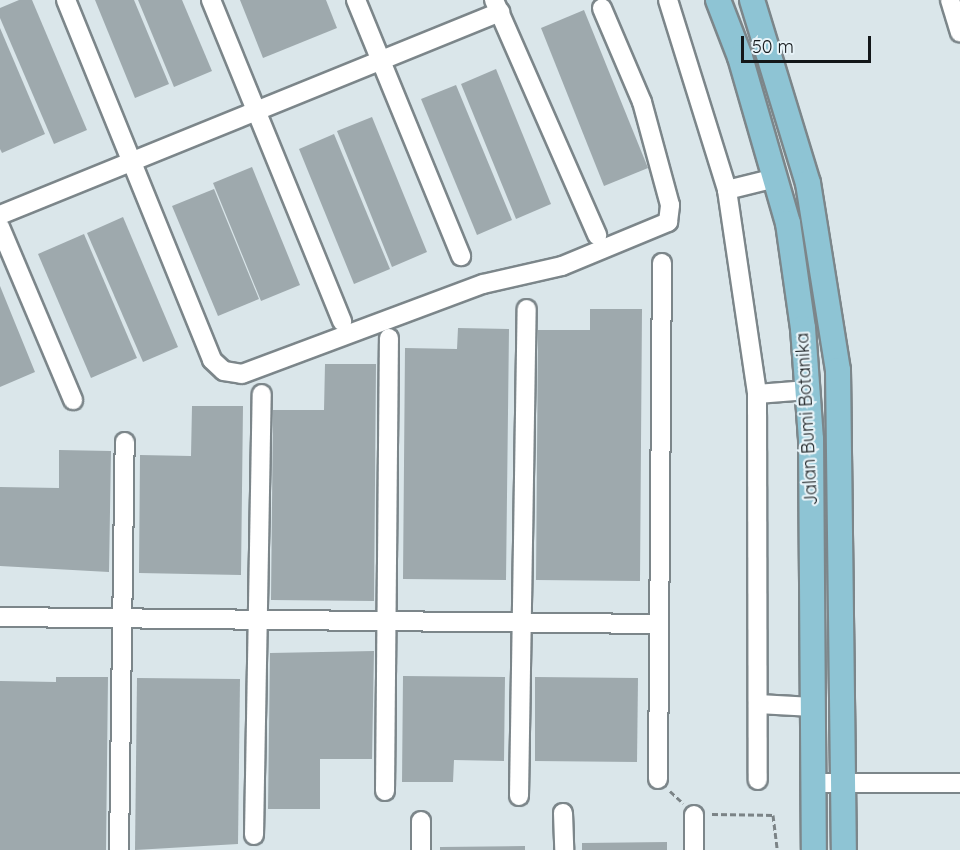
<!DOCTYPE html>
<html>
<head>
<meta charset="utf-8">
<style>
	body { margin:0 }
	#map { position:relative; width:960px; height:850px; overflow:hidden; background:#dae6ea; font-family:Quicksand,sans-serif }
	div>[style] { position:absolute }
	.building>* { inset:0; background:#9ea9ad }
	.path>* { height:3px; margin-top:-1.5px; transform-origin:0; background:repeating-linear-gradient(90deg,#7b8386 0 6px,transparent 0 9px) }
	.roads { filter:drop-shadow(2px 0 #7c868a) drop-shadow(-2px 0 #7c868a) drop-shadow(0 2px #7c868a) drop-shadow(0 -2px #7c868a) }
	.minor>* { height:18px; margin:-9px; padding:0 9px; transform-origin:9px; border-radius:9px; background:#fff }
	.major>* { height:24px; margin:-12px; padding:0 12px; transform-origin:12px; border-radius:12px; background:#8ec4d4 }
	span { translate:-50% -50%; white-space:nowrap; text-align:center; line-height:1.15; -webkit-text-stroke:4.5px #e7f3f8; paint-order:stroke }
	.street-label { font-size:18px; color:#131719 }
	.scale { position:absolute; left:741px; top:36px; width:130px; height:27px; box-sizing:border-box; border:3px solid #131719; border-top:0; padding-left:8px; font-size:18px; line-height:21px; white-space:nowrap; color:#131719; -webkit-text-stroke:4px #e7f3f8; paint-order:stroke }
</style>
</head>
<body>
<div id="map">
	<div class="building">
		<i style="clip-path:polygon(19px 0,32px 0,87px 130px,54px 144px,0 18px,0 8px)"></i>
		<i style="clip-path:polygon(95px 0,134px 0,169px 84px,135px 98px)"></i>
		<i style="clip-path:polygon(138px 0,182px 0,212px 71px,174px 87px)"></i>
		<i style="clip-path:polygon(240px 0,326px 0,337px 28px,263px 58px)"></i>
		<i style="clip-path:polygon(584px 10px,648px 168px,604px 186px,541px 28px)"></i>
		<i style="clip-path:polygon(0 28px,45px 134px,2px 153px,0 149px)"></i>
		<i style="clip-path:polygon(496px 69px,551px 204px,516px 219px,461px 84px)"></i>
		<i style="clip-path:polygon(456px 85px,512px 220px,477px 235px,421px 99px)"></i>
		<i style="clip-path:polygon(372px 117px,427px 252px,392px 267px,337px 131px)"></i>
		<i style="clip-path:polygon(334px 134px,390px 269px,354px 284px,299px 149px)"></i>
		<i style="clip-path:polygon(252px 167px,300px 285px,261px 301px,213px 183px)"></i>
		<i style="clip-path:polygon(214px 189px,259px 299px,218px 316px,172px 206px)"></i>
		<i style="clip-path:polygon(123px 217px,178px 347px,143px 362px,87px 233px)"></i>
		<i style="clip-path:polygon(84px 234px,137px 358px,91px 378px,38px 254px)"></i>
		<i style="clip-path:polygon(0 286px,35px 372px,0 387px)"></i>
		<i style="clip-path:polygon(590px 309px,642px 309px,640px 581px,536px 580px,538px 330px,590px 330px)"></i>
		<i style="clip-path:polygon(458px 328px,509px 329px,506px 580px,403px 579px,405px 348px,457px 349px)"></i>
		<i style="clip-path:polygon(325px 364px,376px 364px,374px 601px,271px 600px,273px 410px,324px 410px)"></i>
		<i style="clip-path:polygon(192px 406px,243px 406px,241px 575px,139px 573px,140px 455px,191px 456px)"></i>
		<i style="clip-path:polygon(59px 450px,111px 451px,109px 572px,0 566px,0 487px,59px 488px)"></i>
		<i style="clip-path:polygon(374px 651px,372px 759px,320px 759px,320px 809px,268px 809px,270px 653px)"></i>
		<i style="clip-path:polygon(403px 676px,505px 677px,504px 761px,454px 760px,453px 782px,402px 782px)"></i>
		<i style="clip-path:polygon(56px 677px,108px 677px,106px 850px,0 850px,0 681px,56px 682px)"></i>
		<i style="clip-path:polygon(535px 677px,638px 678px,637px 762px,535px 761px)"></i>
		<i style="clip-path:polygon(137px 678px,240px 679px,238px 844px,135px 850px)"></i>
		<i style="clip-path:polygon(667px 842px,667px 850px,582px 850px,582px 843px)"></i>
		<i style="clip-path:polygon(525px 846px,525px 850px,440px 850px,440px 847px)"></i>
	</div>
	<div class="path">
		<i style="left:670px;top:791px;width:18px;rotate:43deg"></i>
		<i style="left:712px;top:814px;width:61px;rotate:0.9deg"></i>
		<i style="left:773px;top:815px;width:35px;rotate:83deg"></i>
	</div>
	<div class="roads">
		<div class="minor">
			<i style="left:66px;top:0;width:388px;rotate:67.9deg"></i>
			<i style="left:212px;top:360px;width:16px;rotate:43deg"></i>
			<i style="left:224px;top:371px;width:18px;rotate:9deg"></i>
			<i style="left:242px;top:374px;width:257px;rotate:-20.5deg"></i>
			<i style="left:483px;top:284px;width:81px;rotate:-12.8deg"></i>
			<i style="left:562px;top:266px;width:115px;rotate:-22.5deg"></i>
			<i style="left:668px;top:222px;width:17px;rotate:-83deg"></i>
			<i style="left:670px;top:205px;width:107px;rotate:-105.2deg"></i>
			<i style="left:642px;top:102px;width:102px;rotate:-113.1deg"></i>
			<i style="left:211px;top:0;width:347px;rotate:67.8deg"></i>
			<i style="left:356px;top:0;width:277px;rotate:67.7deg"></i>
			<i style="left:494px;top:0;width:257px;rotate:66.3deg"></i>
			<i style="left:668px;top:0;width:199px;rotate:72.7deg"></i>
			<i style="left:727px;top:190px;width:206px;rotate:81.6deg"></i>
			<i style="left:757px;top:394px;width:386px;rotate:89.9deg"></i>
			<i style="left:950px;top:0;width:34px;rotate:73deg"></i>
			<i style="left:727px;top:190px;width:50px;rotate:-13.8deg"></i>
			<i style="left:0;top:215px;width:540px;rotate:-22.1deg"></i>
			<i style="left:0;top:227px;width:188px;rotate:67.1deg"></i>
			<i style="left:757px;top:394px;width:51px;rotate:-4.5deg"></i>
			<i style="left:0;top:617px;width:656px;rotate:0.61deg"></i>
			<i style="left:758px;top:704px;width:55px;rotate:3.1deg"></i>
			<i style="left:658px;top:779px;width:516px;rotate:-89.56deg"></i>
			<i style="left:813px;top:783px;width:147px"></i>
			<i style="left:385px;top:791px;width:453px;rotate:-89.5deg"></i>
			<i style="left:519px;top:796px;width:487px;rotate:-89.1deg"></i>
			<i style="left:563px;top:813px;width:37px;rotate:88deg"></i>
			<i style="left:694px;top:815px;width:35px;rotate:90deg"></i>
			<i style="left:254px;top:835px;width:441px;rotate:-89deg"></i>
			<i style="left:119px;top:850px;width:408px;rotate:-89.2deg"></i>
			<i style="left:421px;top:850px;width:29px;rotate:-90deg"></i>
		</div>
		<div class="major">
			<i style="left:718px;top:0;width:61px;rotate:68.9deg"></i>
			<i style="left:740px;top:57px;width:173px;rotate:73.9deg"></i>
			<i style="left:788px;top:223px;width:106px;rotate:81.9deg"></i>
			<i style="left:803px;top:328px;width:111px;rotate:85.9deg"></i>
			<i style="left:811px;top:439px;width:411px;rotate:89.6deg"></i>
			<i style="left:752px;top:0;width:191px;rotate:73deg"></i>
			<i style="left:808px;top:183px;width:189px;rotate:80.9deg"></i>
			<i style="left:838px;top:370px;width:480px;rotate:89.3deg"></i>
		</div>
	</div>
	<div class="street-label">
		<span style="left:807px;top:419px;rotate:-93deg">Jalan Bumi Botanika</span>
	</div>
	<div class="scale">50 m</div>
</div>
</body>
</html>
